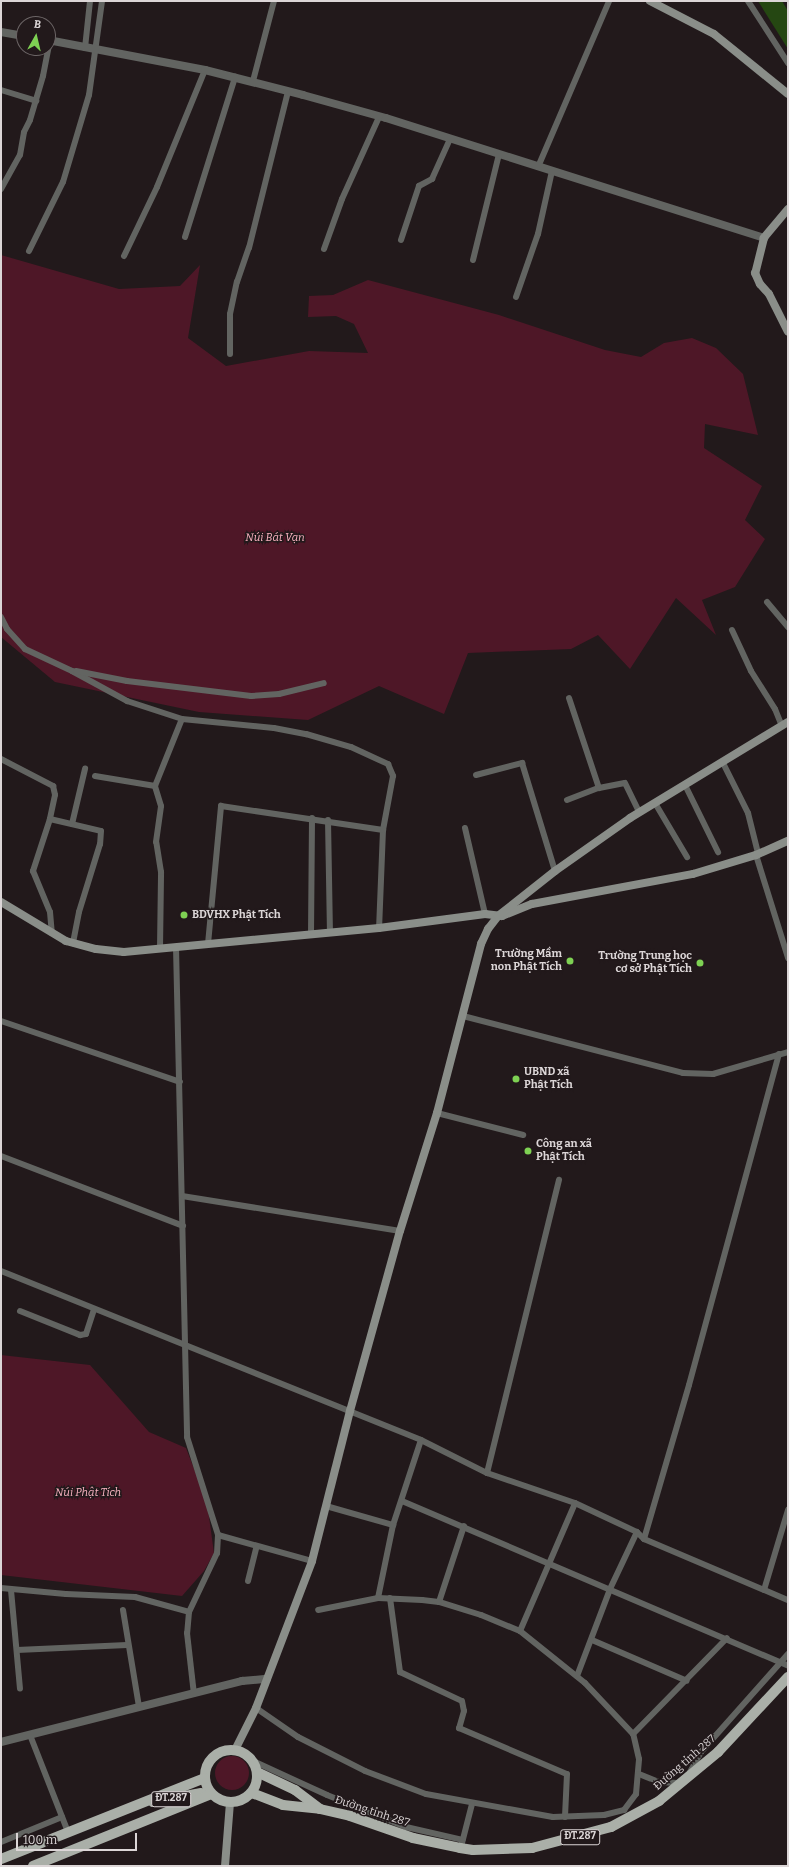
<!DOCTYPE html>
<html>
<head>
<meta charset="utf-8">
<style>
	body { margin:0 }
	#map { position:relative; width:789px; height:1867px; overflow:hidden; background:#22191b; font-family:Bitter,serif }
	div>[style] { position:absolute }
	.green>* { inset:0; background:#4e1727 }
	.round { border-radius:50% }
	.water>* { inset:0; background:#254712 }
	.minor>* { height:6px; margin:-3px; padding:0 3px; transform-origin:3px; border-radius:3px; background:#626461 }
	.tertiary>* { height:8px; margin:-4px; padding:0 4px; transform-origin:4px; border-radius:4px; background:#626461 }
	.secondary>* { height:8px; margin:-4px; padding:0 4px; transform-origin:4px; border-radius:4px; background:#8a8e89 }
	.primary>* { height:10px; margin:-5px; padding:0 5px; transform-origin:5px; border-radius:5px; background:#aaafa8 }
	.primary>.ring { margin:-5px; padding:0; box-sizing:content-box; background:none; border:10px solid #aaafa8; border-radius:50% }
	.dots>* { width:11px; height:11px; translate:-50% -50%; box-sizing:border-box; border:2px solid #22191b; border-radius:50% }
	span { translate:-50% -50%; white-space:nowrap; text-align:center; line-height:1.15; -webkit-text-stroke:3px #22191b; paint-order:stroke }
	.shield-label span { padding:1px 3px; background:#22191b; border:1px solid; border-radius:3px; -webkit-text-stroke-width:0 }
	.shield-label { font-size:10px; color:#dcd6d7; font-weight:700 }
	.park-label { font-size:11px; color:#fbb4c2; font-style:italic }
	.poi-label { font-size:11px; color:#dcd6d7; font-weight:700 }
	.left { translate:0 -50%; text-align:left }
	.right { translate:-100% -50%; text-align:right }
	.street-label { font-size:11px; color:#dcd6d7 }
	.frame { position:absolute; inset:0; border:2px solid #dcd6d7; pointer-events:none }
	.north { position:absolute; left:16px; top:16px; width:40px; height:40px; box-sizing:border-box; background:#22191b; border:1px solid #6c6566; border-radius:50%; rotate:8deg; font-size:11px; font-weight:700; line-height:16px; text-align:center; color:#dcd6d7 }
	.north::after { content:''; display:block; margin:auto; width:14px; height:18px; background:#7ed153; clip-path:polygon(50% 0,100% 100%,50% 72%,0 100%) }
	.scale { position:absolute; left:16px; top:1833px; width:121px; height:18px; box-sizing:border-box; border:2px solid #dcd6d7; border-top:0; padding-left:5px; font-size:12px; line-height:14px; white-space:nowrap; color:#dcd6d7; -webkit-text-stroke:3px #22191b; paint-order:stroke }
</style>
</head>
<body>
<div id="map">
	<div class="green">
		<i style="clip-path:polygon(1px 255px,119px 289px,180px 286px,200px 265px,188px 338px,226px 366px,309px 351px,368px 353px,354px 324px,336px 316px,308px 317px,309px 296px,333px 295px,368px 280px,499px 315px,605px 350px,641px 357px,664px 343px,692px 338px,716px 348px,743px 374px,758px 435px,705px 424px,704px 448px,762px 486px,745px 520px,765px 539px,735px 587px,702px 600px,716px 635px,676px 598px,630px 669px,598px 635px,571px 649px,468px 653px,444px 714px,379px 686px,308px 720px,199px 712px,55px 682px,1px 637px)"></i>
		<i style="clip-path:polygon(1px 1355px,90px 1365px,149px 1432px,186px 1448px,207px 1502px,214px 1553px,204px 1571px,182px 1596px,1px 1575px)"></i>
		<i class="round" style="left:215px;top:1756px;width:34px;height:34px"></i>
	</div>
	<div class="water">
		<i style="clip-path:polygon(758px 1px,782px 1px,788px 11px,788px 49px)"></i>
	</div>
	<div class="minor">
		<i style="left:748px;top:1px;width:74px;rotate:57.2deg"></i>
		<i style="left:85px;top:48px;width:47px;rotate:-83.9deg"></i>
		<i style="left:253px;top:81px;width:83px;rotate:-75.3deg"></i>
		<i style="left:1px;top:90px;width:37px;rotate:17deg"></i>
		<i style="left:538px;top:167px;width:181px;rotate:-66.8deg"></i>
		<i style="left:1px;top:189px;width:39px;rotate:-61deg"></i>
		<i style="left:20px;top:155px;width:23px;rotate:-80deg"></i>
		<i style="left:24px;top:132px;width:13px;rotate:-63deg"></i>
		<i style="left:30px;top:120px;width:46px;rotate:-73.5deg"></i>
		<i style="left:43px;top:76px;width:36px;rotate:-79deg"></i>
		<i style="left:185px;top:237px;width:168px;rotate:-72.6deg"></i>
		<i style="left:401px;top:240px;width:57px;rotate:-71.6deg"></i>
		<i style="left:419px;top:186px;width:15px;rotate:-28deg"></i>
		<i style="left:432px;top:179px;width:44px;rotate:-65.8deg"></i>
		<i style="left:324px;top:249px;width:53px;rotate:-70.2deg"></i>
		<i style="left:342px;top:199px;width:90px;rotate:-65.7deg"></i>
		<i style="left:29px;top:251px;width:77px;rotate:-63.8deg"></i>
		<i style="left:63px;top:182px;width:91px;rotate:-73.4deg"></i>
		<i style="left:89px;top:95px;width:95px;rotate:-82.1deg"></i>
		<i style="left:124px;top:256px;width:76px;rotate:-64.4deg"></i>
		<i style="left:157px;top:187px;width:126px;rotate:-67.7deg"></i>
		<i style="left:473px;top:260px;width:109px;rotate:-76.2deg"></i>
		<i style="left:516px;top:297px;width:67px;rotate:-70.8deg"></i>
		<i style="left:538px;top:234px;width:65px;rotate:-77.5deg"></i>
		<i style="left:230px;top:354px;width:40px;rotate:-90deg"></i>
		<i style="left:230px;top:314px;width:33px;rotate:-78deg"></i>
		<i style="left:237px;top:282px;width:36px;rotate:-71deg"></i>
		<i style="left:249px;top:248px;width:162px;rotate:-76deg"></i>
		<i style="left:767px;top:602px;width:33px;rotate:50deg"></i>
		<i style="left:1px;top:617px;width:13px;rotate:63deg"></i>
		<i style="left:7px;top:629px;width:27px;rotate:48deg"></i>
		<i style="left:25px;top:649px;width:52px;rotate:25.1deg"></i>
		<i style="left:72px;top:671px;width:63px;rotate:28.6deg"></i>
		<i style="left:127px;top:701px;width:58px;rotate:18.1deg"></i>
		<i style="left:182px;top:719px;width:92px;rotate:5.6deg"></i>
		<i style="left:274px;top:728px;width:33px;rotate:11deg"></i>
		<i style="left:306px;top:734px;width:47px;rotate:16.1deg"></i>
		<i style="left:351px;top:747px;width:41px;rotate:24.7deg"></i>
		<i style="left:388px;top:764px;width:13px;rotate:67deg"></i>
		<i style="left:393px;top:776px;width:55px;rotate:100.5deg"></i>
		<i style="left:383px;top:830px;width:98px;rotate:92.3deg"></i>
		<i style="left:732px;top:630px;width:45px;rotate:65.1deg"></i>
		<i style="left:751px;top:671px;width:45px;rotate:57.7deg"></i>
		<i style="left:775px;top:709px;width:18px;rotate:68deg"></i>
		<i style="left:76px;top:671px;width:52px;rotate:11.1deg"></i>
		<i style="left:127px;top:681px;width:125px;rotate:6.9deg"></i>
		<i style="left:251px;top:696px;width:28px;rotate:-4deg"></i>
		<i style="left:279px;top:694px;width:46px;rotate:-13.7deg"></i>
		<i style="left:569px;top:698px;width:95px;rotate:71.6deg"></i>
		<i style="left:1px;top:759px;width:59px;rotate:27.4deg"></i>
		<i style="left:53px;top:786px;width:9px;rotate:77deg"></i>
		<i style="left:55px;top:795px;width:25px;rotate:102deg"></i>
		<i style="left:50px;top:819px;width:55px;rotate:108.1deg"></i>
		<i style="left:33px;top:871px;width:44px;rotate:67.5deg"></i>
		<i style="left:50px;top:912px;width:21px;rotate:85deg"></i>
		<i style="left:723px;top:763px;width:56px;rotate:63.4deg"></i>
		<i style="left:748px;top:813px;width:41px;rotate:76deg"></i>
		<i style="left:476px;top:775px;width:48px;rotate:-14.6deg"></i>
		<i style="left:522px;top:763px;width:113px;rotate:73deg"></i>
		<i style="left:95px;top:776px;width:61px;rotate:9.5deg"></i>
		<i style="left:685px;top:785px;width:75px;rotate:63.8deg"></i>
		<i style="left:567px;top:800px;width:34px;rotate:-21deg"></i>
		<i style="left:599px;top:788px;width:26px;rotate:-11deg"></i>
		<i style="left:625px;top:783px;width:32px;rotate:64deg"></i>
		<i style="left:655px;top:803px;width:63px;rotate:59.3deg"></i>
		<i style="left:50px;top:819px;width:52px;rotate:13.2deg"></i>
		<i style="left:101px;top:831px;width:13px;rotate:94deg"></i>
		<i style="left:100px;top:844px;width:71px;rotate:107.2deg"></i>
		<i style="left:79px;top:912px;width:32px;rotate:101deg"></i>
		<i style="left:328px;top:820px;width:112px;rotate:89deg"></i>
		<i style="left:72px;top:824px;width:57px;rotate:-76.7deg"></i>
		<i style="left:465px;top:828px;width:88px;rotate:76.9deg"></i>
		<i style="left:756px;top:855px;width:108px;rotate:72.7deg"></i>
		<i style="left:311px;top:934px;width:116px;rotate:-89.5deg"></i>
		<i style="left:208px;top:944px;width:139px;rotate:-84.6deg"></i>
		<i style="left:221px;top:806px;width:164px;rotate:8.4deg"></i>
		<i style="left:176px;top:947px;width:490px;rotate:88.7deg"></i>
		<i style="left:187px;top:1437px;width:103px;rotate:72.4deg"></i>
		<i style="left:218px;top:1535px;width:18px;rotate:93deg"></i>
		<i style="left:217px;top:1553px;width:65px;rotate:115.4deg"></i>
		<i style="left:189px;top:1612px;width:21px;rotate:95deg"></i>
		<i style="left:187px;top:1633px;width:61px;rotate:83.5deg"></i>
		<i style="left:160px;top:948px;width:76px;rotate:-89.2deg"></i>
		<i style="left:161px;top:872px;width:30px;rotate:-99deg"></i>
		<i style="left:156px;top:842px;width:36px;rotate:-82deg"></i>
		<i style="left:161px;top:806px;width:21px;rotate:-107deg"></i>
		<i style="left:155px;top:786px;width:72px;rotate:-68.1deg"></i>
		<i style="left:463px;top:1016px;width:227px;rotate:14.5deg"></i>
		<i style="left:683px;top:1073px;width:30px;rotate:2deg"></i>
		<i style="left:713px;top:1074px;width:78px;rotate:-16.3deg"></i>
		<i style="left:1px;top:1021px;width:189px;rotate:18.8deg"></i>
		<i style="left:437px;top:1113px;width:89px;rotate:14.3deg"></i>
		<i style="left:1px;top:1156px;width:195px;rotate:21deg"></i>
		<i style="left:182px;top:1196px;width:221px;rotate:9.1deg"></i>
		<i style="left:1px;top:1271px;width:453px;rotate:21.9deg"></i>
		<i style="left:421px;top:1440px;width:74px;rotate:26.6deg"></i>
		<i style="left:487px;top:1473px;width:93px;rotate:18.8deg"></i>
		<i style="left:575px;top:1503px;width:68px;rotate:25.1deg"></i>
		<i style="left:637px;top:1532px;width:10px;rotate:45deg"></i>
		<i style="left:644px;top:1539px;width:156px;rotate:23deg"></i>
		<i style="left:20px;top:1311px;width:65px;rotate:21.8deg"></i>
		<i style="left:80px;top:1335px;width:6px;rotate:-9deg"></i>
		<i style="left:86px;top:1334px;width:25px;rotate:-72deg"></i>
		<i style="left:487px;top:1473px;width:302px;rotate:-76.2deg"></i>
		<i style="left:402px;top:1501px;width:420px;rotate:23.1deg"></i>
		<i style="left:326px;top:1506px;width:70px;rotate:15.8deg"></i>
		<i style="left:218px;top:1535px;width:98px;rotate:15.5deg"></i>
		<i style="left:644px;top:1539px;width:160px;rotate:-73.7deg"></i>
		<i style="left:689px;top:1385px;width:343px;rotate:-74.8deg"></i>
		<i style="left:248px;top:1581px;width:36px;rotate:-76deg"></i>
		<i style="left:1px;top:1588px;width:65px;rotate:5.3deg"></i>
		<i style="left:66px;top:1594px;width:69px;rotate:2.5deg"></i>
		<i style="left:135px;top:1597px;width:56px;rotate:15.5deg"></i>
		<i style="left:11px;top:1590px;width:99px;rotate:84.8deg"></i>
		<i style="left:764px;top:1590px;width:84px;rotate:-73.3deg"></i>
		<i style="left:378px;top:1598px;width:75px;rotate:-78.4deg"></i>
		<i style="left:393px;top:1525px;width:89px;rotate:-71.8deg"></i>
		<i style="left:390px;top:1598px;width:75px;rotate:82.3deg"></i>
		<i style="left:400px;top:1672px;width:68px;rotate:25.1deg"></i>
		<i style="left:462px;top:1701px;width:10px;rotate:79deg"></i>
		<i style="left:464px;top:1711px;width:18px;rotate:106deg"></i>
		<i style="left:459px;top:1728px;width:117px;rotate:23.1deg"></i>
		<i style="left:567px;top:1774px;width:43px;rotate:92.7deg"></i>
		<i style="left:439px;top:1602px;width:80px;rotate:-71.8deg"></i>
		<i style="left:123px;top:1610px;width:98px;rotate:80.6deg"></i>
		<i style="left:520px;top:1631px;width:139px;rotate:-66.7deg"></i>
		<i style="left:592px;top:1640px;width:103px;rotate:23.3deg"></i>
		<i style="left:17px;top:1650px;width:110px;rotate:-2.6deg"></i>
		<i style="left:577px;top:1676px;width:93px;rotate:-69.2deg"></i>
		<i style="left:610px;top:1589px;width:63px;rotate:-64.7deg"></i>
		<i style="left:256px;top:1708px;width:51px;rotate:34.6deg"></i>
		<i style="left:298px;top:1737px;width:75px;rotate:26.9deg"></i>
		<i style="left:365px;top:1771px;width:65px;rotate:20.7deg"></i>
		<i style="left:426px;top:1794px;width:129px;rotate:10.3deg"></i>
		<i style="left:553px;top:1817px;width:51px;rotate:-2.2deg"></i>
		<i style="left:604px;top:1815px;width:21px;rotate:-14deg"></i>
		<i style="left:624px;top:1810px;width:20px;rotate:-53deg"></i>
		<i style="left:636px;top:1794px;width:35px;rotate:-85deg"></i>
		<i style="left:639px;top:1759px;width:26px;rotate:-103deg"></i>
		<i style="left:633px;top:1734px;width:70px;rotate:-133.3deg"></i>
		<i style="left:585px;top:1683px;width:83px;rotate:-141.3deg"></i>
		<i style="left:520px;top:1631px;width:42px;rotate:-157.7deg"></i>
		<i style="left:481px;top:1615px;width:44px;rotate:-162.8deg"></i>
		<i style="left:439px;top:1602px;width:17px;rotate:-173deg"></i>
		<i style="left:422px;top:1600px;width:44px;rotate:-177.4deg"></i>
		<i style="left:378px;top:1598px;width:61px;rotate:168.7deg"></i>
		<i style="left:633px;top:1734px;width:134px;rotate:-45.6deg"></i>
		<i style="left:30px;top:1735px;width:104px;rotate:68.6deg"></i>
		<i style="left:253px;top:1761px;width:81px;rotate:24.7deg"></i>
		<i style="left:327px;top:1795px;width:85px;rotate:22.1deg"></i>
		<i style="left:406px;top:1827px;width:58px;rotate:12.8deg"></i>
		<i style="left:690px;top:1772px;width:23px;rotate:-61deg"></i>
		<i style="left:701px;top:1752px;width:131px;rotate:-48.4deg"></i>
		<i style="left:639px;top:1774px;width:22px;rotate:22deg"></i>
		<i style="left:659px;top:1782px;width:19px;rotate:3deg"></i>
		<i style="left:1px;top:1842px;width:66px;rotate:-22.3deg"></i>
		<i style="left:462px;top:1843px;width:40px;rotate:-75.6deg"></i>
	</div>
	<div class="tertiary">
		<i style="left:1px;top:32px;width:23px;rotate:10deg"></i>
		<i style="left:48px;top:40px;width:160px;rotate:10.8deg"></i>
		<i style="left:205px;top:70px;width:101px;rotate:14.3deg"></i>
		<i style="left:303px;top:95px;width:86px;rotate:15.5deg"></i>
		<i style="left:386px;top:118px;width:397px;rotate:17.6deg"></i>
		<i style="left:1px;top:1742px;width:249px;rotate:-14.2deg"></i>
		<i style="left:242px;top:1681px;width:25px;rotate:-5deg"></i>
	</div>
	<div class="secondary">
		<i style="left:650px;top:1px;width:72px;rotate:27.3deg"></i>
		<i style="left:714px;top:34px;width:95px;rotate:39deg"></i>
		<i style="left:788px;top:209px;width:38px;rotate:130deg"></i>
		<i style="left:764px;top:238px;width:36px;rotate:104deg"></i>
		<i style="left:755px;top:273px;width:12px;rotate:66deg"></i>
		<i style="left:760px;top:284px;width:13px;rotate:48deg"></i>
		<i style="left:769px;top:294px;width:42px;rotate:63.4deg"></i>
		<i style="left:1px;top:902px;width:76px;rotate:31deg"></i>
		<i style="left:66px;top:941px;width:31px;rotate:15deg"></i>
		<i style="left:96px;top:949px;width:28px;rotate:6deg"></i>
		<i style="left:124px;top:952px;width:256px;rotate:-5.4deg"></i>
		<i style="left:379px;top:928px;width:107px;rotate:-7.5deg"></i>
		<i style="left:485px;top:914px;width:17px;rotate:7deg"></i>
		<i style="left:502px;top:916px;width:32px;rotate:-22deg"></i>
		<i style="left:532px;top:904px;width:164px;rotate:-10.6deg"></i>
		<i style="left:693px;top:874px;width:66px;rotate:-16.8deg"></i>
		<i style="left:756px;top:855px;width:35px;rotate:-24deg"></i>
		<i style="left:235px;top:1750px;width:47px;rotate:-63.4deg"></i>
		<i style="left:256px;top:1708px;width:157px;rotate:-69.1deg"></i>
		<i style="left:312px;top:1561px;width:155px;rotate:-75.8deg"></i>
		<i style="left:350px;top:1411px;width:187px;rotate:-74.5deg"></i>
		<i style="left:400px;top:1231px;width:124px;rotate:-72.6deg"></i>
		<i style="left:437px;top:1113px;width:175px;rotate:-75.4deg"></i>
		<i style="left:481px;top:944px;width:17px;rotate:-65deg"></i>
		<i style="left:488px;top:929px;width:16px;rotate:-52deg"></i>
		<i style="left:498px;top:916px;width:73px;rotate:-38.3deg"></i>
		<i style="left:555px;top:871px;width:92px;rotate:-35.2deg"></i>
		<i style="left:630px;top:818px;width:185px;rotate:-31.3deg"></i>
		<i style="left:225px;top:1866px;width:63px;rotate:-85.5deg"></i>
	</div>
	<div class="primary">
		<i class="ring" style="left:205px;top:1750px;width:42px;height:42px"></i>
		<i style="left:257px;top:1772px;width:42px;rotate:25.3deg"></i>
		<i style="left:295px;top:1790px;width:31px;rotate:37deg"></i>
		<i style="left:252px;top:1793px;width:33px;rotate:21deg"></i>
		<i style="left:283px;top:1805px;width:37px;rotate:6deg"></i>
		<i style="left:320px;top:1809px;width:31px;rotate:13deg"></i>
		<i style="left:350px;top:1816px;width:67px;rotate:19.2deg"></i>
		<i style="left:413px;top:1838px;width:48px;rotate:12deg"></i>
		<i style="left:460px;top:1848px;width:13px;rotate:9deg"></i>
		<i style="left:473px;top:1850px;width:59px;rotate:-1.9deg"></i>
		<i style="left:532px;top:1848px;width:82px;rotate:-14.9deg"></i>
		<i style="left:611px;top:1827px;width:55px;rotate:-28.4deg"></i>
		<i style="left:659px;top:1801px;width:77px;rotate:-39.7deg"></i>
		<i style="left:718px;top:1752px;width:103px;rotate:-47deg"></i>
		<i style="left:153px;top:1802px;width:49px;rotate:-10.6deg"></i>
		<i style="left:1px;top:1859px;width:219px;rotate:-21.7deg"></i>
		<i style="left:33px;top:1866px;width:192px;rotate:-22deg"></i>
	</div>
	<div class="dots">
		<i style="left:184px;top:915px;background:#7ed153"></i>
		<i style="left:570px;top:961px;background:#7ed153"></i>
		<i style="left:700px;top:963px;background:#7ed153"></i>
		<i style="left:516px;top:1079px;background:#7ed153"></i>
		<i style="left:528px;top:1151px;background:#7ed153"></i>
	</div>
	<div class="shield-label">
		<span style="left:171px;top:1799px">ĐT.287</span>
		<span style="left:580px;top:1837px">ĐT.287</span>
	</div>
	<div class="park-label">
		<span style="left:275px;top:538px">Núi Bát Vạn</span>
		<span style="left:88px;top:1493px">Núi Phật Tích</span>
	</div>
	<div class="poi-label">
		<span class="left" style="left:192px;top:915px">BDVHX Phật Tích</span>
		<span class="right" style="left:562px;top:961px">Trường Mầm<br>non Phật Tích</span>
		<span class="right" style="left:692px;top:963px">Trường Trung học<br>cơ sở Phật Tích</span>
		<span class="left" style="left:524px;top:1079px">UBND xã<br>Phật Tích</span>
		<span class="left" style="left:536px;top:1151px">Công an xã<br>Phật Tích</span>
	</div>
	<div class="street-label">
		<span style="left:685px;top:1763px;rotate:-41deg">Đường tỉnh 287</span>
		<span style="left:372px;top:1812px;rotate:18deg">Đường tỉnh 287</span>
	</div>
	<div class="frame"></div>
	<div class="north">B</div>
	<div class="scale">100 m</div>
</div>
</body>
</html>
